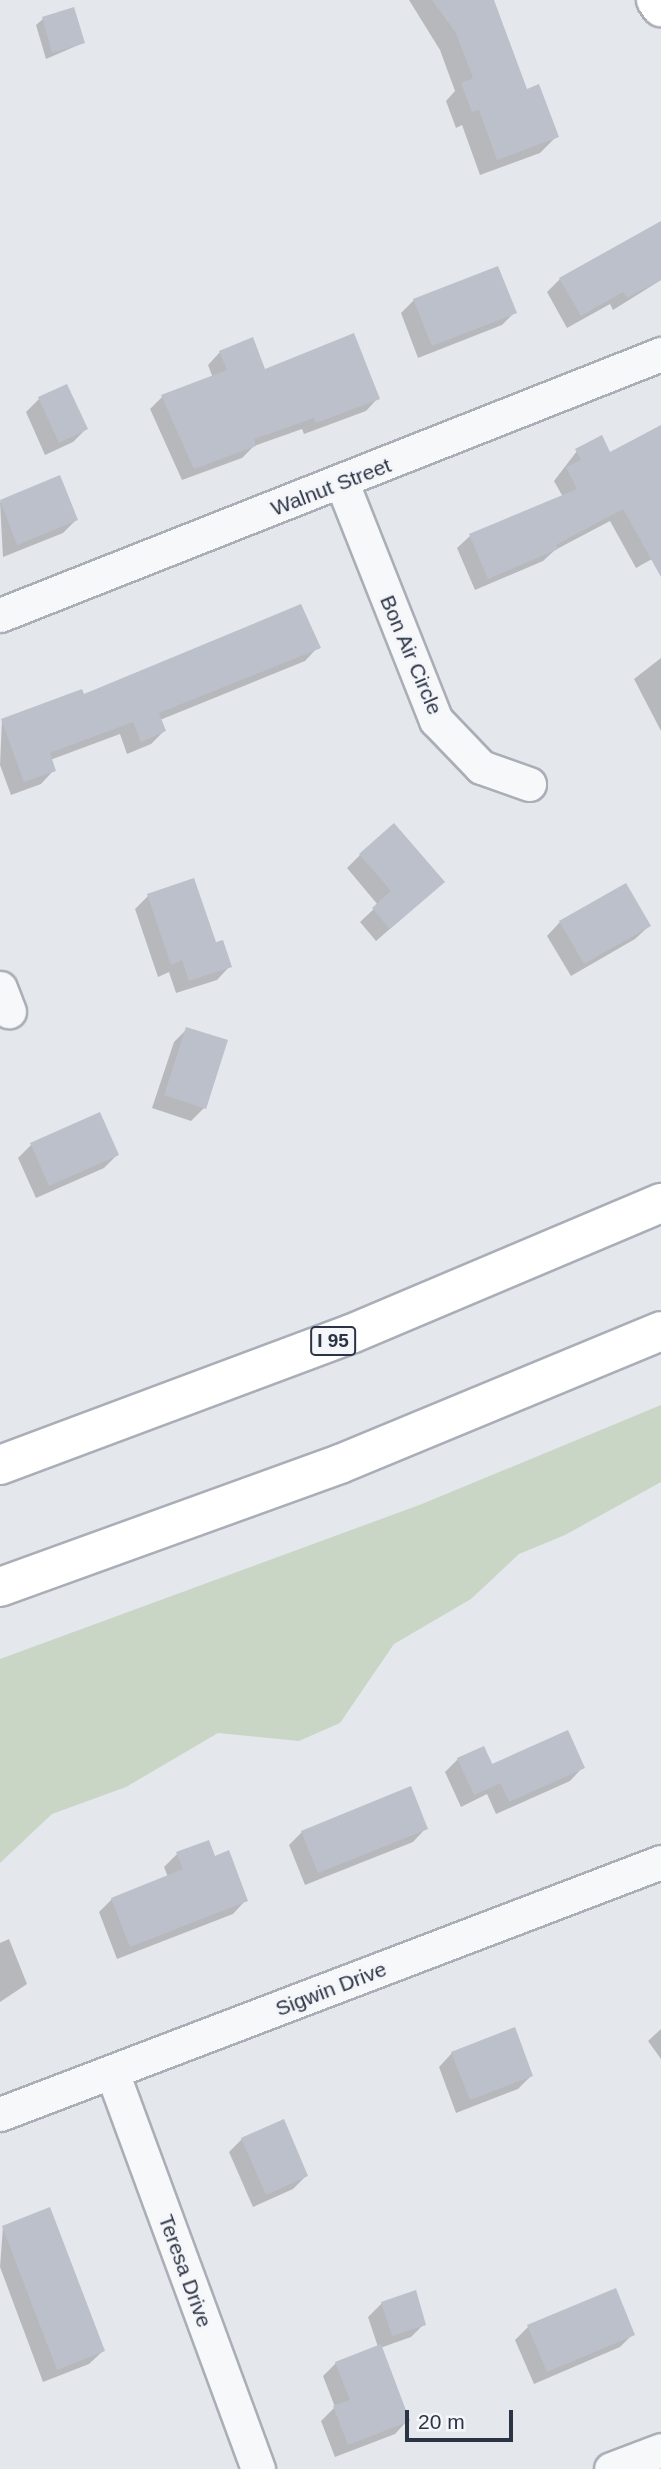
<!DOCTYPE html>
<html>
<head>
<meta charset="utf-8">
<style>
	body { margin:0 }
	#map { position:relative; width:661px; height:2469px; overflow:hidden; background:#e4e7ec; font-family:Helvetica,sans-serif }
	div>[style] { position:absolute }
	.green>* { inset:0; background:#c9d6c5 }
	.shadow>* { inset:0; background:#0003 }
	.building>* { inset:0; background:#bbc0ca }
	.roads { filter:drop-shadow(2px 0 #a9aeb7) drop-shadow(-2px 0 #a9aeb7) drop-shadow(0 2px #a9aeb7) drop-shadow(0 -2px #a9aeb7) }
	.minor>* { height:33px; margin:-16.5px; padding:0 16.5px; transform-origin:16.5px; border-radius:16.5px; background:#f7f8fa }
	.secondary>* { height:38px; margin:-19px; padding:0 19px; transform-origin:19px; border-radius:19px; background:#fff }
	.motorway>* { height:38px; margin:-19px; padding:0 19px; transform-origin:19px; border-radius:19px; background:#fff }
	span { translate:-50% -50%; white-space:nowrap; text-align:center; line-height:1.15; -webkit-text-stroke:6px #f4f6f9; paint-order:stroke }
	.shield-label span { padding:2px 5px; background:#f4f6f9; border:2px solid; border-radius:5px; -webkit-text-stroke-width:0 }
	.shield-label { font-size:19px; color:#2b3445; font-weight:700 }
	.street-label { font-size:21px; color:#2b3445 }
	.scale { position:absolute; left:405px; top:2410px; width:108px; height:32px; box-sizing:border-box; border:4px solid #2b3445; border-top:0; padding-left:9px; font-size:21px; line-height:24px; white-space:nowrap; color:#2b3445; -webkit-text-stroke:5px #f4f6f9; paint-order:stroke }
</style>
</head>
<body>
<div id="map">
	<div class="green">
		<i style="clip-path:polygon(661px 1405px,661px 1482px,565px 1535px,519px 1554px,471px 1599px,394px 1644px,340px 1723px,299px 1741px,218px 1733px,126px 1787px,52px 1814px,0 1863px,0 1659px,422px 1504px)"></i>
	</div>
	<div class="shadow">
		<i style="clip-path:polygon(409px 0,480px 0,525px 91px,557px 136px,540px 153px,480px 175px,462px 125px,456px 128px,446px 101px,455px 91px,440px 50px)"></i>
		<i style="clip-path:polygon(43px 19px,83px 43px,46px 59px,36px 25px)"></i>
		<i style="clip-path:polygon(661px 224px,661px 280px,613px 310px,610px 304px,567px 328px,547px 292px,560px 279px)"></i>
		<i style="clip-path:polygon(414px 300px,515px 312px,502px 325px,418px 358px,401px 313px)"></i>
		<i style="clip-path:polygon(220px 352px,264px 371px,378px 398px,366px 411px,304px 434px,302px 429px,254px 446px,242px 458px,182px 480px,150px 409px,162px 397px,213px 378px,208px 365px)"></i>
		<i style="clip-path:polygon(39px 399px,86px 429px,73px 442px,45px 455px,26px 412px)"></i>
		<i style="clip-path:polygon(661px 427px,661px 554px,636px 568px,610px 521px,555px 550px,543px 561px,475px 590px,457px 548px,470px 536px,563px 497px,554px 481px,577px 451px,609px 454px)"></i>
		<i style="clip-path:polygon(59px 478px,76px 520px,63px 533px,3px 557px,0 502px)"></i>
		<i style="clip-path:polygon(318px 647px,305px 661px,160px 720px,164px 731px,151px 744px,127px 754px,120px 734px,50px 760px,54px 770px,41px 784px,11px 795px,0 765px,2px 720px,83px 696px)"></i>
		<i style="clip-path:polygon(661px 658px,661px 731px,634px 679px)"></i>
		<i style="clip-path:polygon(360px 855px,429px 895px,376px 941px,360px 922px,378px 905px,347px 868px)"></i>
		<i style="clip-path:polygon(148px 896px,215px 945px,230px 966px,217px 980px,176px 993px,169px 972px,158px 977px,135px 909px)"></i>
		<i style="clip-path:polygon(560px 922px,649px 926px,635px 939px,571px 976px,547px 936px)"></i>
		<i style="clip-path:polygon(187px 1029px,204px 1108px,191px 1121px,152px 1108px,174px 1042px)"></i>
		<i style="clip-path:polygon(31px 1145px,117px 1155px,104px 1168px,36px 1198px,18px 1158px)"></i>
		<i style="clip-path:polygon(458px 1759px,491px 1767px,583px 1767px,570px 1781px,496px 1814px,487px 1794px,461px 1807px,445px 1772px)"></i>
		<i style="clip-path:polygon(426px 1828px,413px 1842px,305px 1885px,289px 1845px,302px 1832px)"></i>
		<i style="clip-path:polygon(177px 1854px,214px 1858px,246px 1900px,233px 1914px,117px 1959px,99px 1912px,112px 1899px,168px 1877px,164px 1867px)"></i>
		<i style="clip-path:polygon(9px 1939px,27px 1984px,0 2002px,0 1943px)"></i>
		<i style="clip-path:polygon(661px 2029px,661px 2059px,648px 2041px)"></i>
		<i style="clip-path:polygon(452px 2053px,531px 2076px,518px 2089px,456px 2113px,439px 2067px)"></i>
		<i style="clip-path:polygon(242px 2139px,306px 2176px,293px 2189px,253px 2207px,229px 2152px)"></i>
		<i style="clip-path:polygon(3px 2227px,103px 2351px,89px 2364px,43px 2382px,0 2267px)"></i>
		<i style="clip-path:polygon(382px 2303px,424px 2324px,411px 2337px,380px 2348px,408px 2420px,395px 2434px,335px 2457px,321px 2421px,335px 2407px,323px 2376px,336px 2363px,378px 2347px,368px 2317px)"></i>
		<i style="clip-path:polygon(528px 2327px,633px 2334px,620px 2347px,534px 2384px,515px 2340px)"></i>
	</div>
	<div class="building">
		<i style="clip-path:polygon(432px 0,494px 0,527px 89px,539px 84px,559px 137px,497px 160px,479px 110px,472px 112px,461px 83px,473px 78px,456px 33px)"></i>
		<i style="clip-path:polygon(74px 7px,85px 43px,52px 53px,42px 17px)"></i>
		<i style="clip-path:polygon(661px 221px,661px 280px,627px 298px,623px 292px,581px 316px,559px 278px)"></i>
		<i style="clip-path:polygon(498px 266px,517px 313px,432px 346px,413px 299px)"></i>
		<i style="clip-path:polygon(354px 333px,380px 399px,316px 423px,314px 418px,254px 439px,256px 446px,194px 469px,161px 395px,227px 370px,219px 351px,253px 337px,265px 369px)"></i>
		<i style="clip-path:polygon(67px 384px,88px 429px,59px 443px,38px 397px)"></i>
		<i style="clip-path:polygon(661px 425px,661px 577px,623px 509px,556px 545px,558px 549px,488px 579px,469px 534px,577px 489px,566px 467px,581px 460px,575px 449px,602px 435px,610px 452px)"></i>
		<i style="clip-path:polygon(60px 475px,78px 520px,17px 545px,0 500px)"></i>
		<i style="clip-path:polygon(301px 604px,321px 648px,159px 713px,166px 731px,141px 742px,133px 722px,50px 753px,56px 771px,24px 782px,1px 719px,82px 689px,84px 694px)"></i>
		<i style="clip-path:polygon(394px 823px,445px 882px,390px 929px,372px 908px,391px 891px,359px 854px)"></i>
		<i style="clip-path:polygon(194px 878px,216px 942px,223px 940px,232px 967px,189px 981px,182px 960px,171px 965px,147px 894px)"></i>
		<i style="clip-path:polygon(626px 883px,651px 926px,584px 964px,559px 921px)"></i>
		<i style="clip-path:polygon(186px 1027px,228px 1040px,206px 1109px,164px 1095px)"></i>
		<i style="clip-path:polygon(100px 1112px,119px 1155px,49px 1186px,30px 1143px)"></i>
		<i style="clip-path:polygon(568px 1730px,585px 1768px,509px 1802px,492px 1764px)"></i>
		<i style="clip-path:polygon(484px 1746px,501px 1783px,474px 1795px,457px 1758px)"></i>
		<i style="clip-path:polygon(411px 1786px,428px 1829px,318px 1873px,301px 1831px)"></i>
		<i style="clip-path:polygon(209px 1840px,215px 1856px,229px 1850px,248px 1901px,130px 1947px,111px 1898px,183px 1869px,176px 1852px)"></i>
		<i style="clip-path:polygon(515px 2027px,533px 2076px,470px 2100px,451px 2052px)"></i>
		<i style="clip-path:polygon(284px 2119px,308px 2176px,266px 2195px,241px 2138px)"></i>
		<i style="clip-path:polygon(50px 2207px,105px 2351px,57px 2370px,2px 2226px)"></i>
		<i style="clip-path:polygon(616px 2288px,635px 2335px,547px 2372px,527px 2325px)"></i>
		<i style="clip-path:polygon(416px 2290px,426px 2325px,392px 2336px,381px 2302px)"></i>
		<i style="clip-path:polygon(381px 2344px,410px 2421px,348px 2445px,333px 2406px,350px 2400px,335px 2362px)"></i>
	</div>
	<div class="roads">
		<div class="minor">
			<i style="left:342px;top:483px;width:255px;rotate:68.4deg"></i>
			<i style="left:436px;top:720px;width:65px;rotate:46.2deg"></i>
			<i style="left:481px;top:767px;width:51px;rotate:19.5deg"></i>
			<i style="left:0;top:615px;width:711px;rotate:-21.55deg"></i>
			<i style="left:0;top:988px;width:25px;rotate:69deg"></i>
			<i style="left:112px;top:2072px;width:423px;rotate:69.8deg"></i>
			<i style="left:0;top:2114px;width:707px;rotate:-20.87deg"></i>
			<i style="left:611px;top:2469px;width:53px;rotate:-20.8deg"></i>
		</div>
		<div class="secondary">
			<i style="left:656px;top:0;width:9px;rotate:54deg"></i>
		</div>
		<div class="motorway">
			<i style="left:0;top:1465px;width:375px;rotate:-20.5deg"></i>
			<i style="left:351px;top:1334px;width:337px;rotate:-22.9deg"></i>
			<i style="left:0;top:1587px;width:362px;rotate:-19.9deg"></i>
			<i style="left:340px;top:1464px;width:347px;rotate:-22.5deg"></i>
		</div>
	</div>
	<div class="shield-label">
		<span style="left:333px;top:1341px">I 95</span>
	</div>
	<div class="street-label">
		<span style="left:331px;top:487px;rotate:-21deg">Walnut Street</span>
		<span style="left:411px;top:655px;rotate:67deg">Bon Air Circle</span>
		<span style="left:331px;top:1989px;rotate:-21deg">Sigwin Drive</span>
		<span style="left:185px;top:2271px;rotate:70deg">Teresa Drive</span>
	</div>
	<div class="scale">20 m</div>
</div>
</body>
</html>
